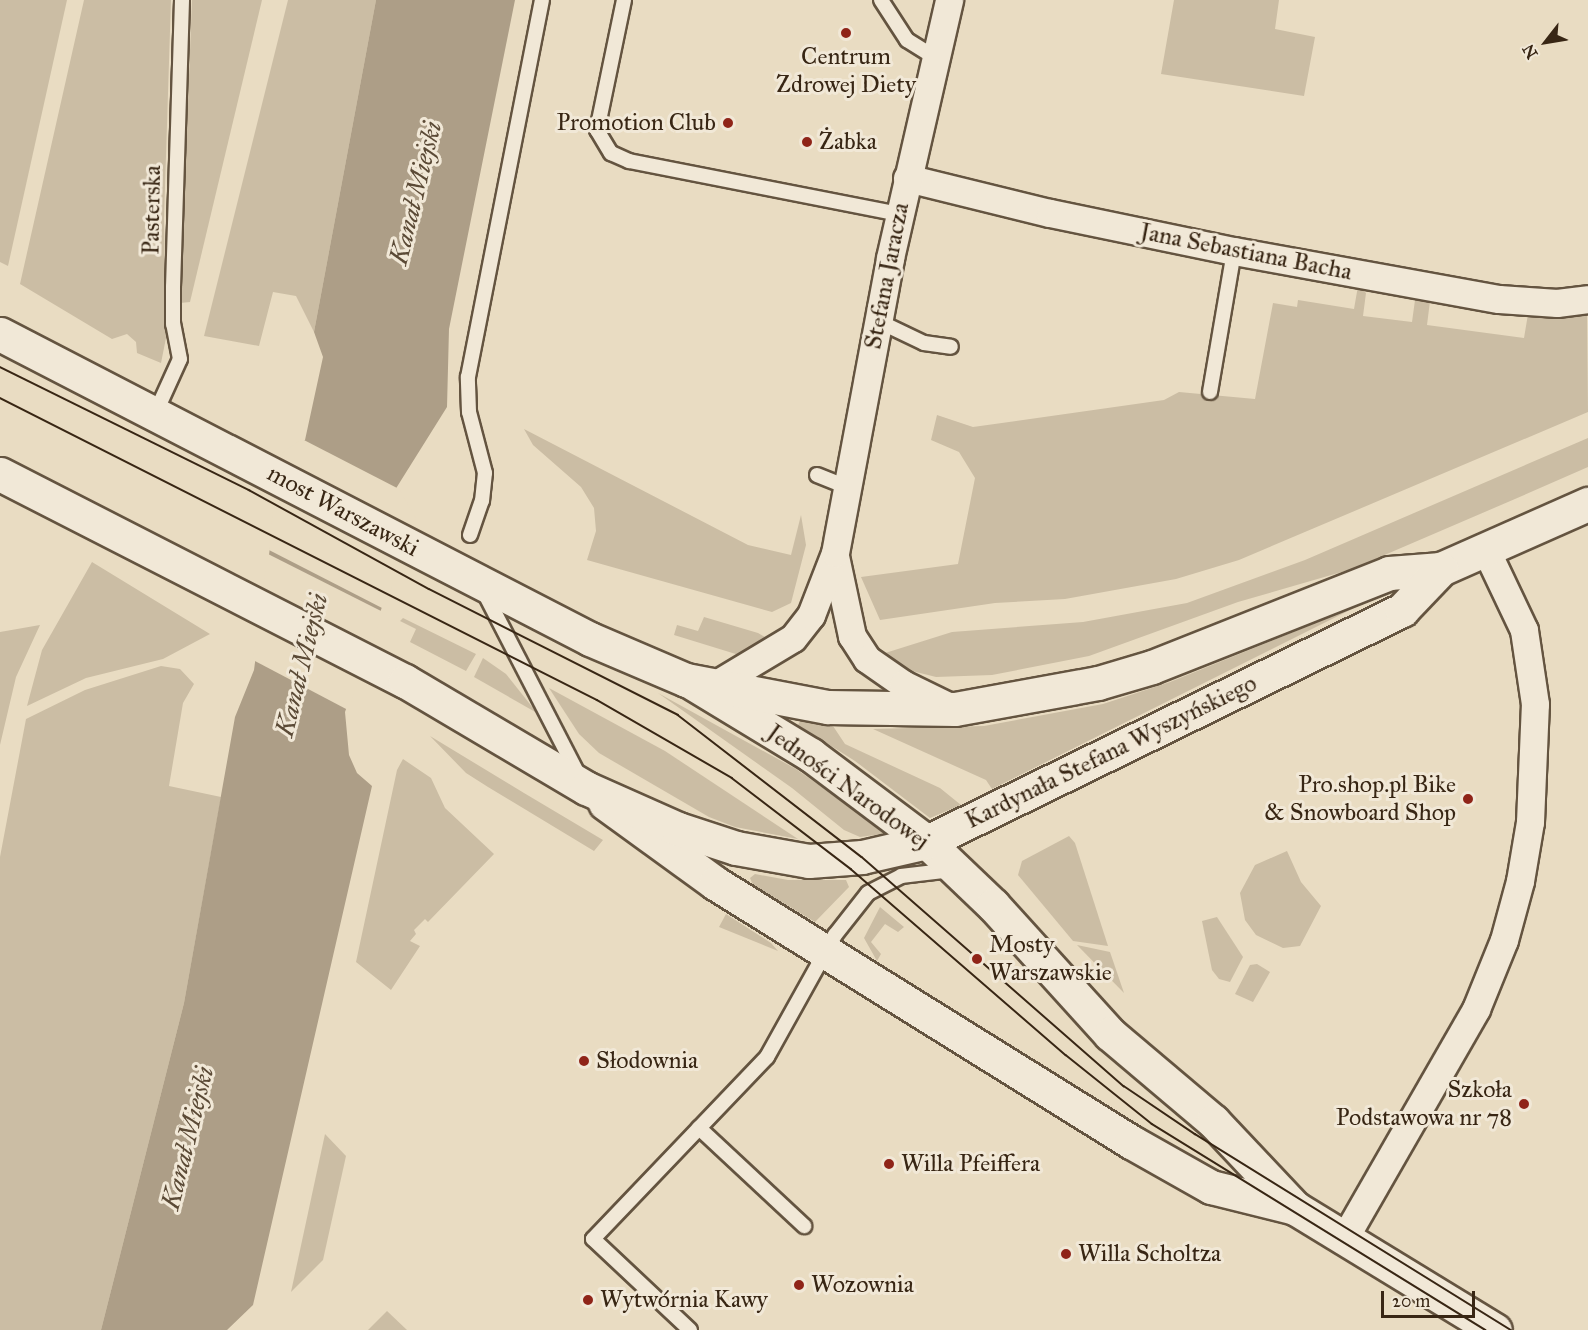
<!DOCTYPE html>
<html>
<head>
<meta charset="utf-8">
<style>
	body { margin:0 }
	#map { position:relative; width:1588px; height:1330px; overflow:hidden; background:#e9dcc2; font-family:"IM FELL Great Primer",serif }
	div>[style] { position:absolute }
	.green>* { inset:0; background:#cbbda4 }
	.water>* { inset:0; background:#ad9e87 }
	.pier>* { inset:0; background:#e9dcc2 }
	.roads { filter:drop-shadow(2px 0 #645440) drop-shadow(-2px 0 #645440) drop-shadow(0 2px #645440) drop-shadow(0 -2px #645440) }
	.service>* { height:14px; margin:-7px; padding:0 7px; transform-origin:7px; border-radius:7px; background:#f1e8d7 }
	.minor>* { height:27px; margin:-13.5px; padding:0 13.5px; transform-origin:13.5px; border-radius:13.5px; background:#f1e8d7 }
	.tertiary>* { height:33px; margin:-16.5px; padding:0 16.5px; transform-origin:16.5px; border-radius:16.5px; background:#f1e8d7 }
	.secondary>* { height:33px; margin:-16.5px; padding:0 16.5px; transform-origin:16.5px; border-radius:16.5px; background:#f1e8d7 }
	.tram>* { height:1.5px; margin:-0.75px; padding:0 0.75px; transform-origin:0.75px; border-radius:0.75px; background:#382614 }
	.dots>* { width:16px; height:16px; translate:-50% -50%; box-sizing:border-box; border:3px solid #f1e8d7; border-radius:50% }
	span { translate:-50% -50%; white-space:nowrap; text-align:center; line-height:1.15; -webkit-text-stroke:6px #f1e8d7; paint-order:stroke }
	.poi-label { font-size:24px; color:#382614 }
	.right { translate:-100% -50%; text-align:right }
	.left { translate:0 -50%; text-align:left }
	.street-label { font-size:24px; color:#382614 }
	.water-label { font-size:26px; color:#5b4a36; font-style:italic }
	.north { position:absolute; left:1516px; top:12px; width:60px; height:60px; -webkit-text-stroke:4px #f1e8d7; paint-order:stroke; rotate:239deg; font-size:16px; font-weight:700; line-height:24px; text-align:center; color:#382614 }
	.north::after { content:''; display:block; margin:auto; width:21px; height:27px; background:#382614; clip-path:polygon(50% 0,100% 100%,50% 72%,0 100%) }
	.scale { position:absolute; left:1381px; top:1291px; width:94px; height:27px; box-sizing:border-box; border:3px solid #382614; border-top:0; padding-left:8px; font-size:18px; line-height:21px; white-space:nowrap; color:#382614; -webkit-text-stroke:4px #f1e8d7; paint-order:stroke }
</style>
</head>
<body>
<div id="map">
	<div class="green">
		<i style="clip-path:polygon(0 0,67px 0,8px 266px,0 262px)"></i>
		<i style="clip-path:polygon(84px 0,171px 0,164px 218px,166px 338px,161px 363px,137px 353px,136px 342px,127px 334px,112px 339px,20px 284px)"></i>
		<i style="clip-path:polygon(192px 0,262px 0,190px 302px,180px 303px)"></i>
		<i style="clip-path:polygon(288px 0,376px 0,314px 332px,296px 296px,273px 292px,259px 346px,204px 336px)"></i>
		<i style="clip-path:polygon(1174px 0,1279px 0,1275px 29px,1315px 37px,1304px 96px,1161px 74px)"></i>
		<i style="clip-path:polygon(1358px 286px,1366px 293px,1363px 316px,1412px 322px,1415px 300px,1430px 301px,1427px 325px,1524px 338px,1528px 314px,1587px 313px,1588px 412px,1239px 560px,1176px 579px,1065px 599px,995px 603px,880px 620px,861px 577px,958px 564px,975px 478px,959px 452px,931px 440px,937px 415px,973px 427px,1164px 400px,1179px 392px,1255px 399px,1273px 303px,1297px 307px,1298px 300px,1354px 309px)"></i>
		<i style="clip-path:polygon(524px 429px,748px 545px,791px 555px,801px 515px,806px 545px,791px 603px,772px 612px,587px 560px,596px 531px,594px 508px,581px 487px,533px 445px)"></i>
		<i style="clip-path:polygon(1588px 438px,1588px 467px,1508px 502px,1352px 569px,1238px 602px,1089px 656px,992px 675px,936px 677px,904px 669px,882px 654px,952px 632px,1083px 622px,1187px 603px,1305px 560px)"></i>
		<i style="clip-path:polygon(92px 562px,210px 634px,163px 659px,86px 678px,27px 706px,42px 650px)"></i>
		<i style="clip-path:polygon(1360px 605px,992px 789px,986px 780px,873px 729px,984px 726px,1103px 704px,1170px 682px)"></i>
		<i style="clip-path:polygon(704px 617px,758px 633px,770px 640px,739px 655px,674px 635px,677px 625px,698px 631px)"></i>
		<i style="clip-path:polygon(403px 618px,476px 654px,466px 671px,410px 642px,416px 629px,400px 621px)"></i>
		<i style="clip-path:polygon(40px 625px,16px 677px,0 745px,0 632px)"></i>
		<i style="clip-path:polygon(483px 658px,506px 674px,537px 713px,474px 677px)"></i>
		<i style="clip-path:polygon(161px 666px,180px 669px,194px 684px,183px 703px,169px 786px,221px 797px,184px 1003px,101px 1330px,0 1330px,0 857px,26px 719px,85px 690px)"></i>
		<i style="clip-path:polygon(549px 688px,665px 751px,798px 839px,735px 827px,709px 817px,599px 753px,579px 734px)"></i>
		<i style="clip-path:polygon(658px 693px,796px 769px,883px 830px,882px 834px,860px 837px,844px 830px,792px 788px)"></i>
		<i style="clip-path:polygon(800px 721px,833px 726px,845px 744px,940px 788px,961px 805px,930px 818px,855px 761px,798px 725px)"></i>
		<i style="clip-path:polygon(430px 736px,524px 793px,603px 840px,594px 851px,488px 787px,466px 773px)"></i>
		<i style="clip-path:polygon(403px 759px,431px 778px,445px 808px,494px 854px,428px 922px,425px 919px,414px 930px,416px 934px,410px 941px,420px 946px,391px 990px,356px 962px,397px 770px)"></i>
		<i style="clip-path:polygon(1069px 836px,1075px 843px,1108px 946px,1073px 941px,1018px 875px,1022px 861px)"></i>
		<i style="clip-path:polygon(1287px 851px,1301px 882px,1321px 906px,1300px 946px,1283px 948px,1256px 935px,1245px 920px,1240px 893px,1255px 865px)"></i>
		<i style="clip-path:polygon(755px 874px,788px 880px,846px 880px,849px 887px,815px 922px,753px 885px,750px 878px)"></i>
		<i style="clip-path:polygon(880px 907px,904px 927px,898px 932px,885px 924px,871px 942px,881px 954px,877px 961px,864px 938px)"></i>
		<i style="clip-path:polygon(726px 914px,771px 943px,778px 951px,719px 927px)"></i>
		<i style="clip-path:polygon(1217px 917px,1243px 957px,1230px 982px,1219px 979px,1212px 970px,1202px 921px)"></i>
		<i style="clip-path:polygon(1077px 945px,1110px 952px,1124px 993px)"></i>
		<i style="clip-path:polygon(1257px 964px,1270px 972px,1253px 1002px,1235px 994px,1250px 965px)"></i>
		<i style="clip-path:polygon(325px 1134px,346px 1156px,323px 1260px,291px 1292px)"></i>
		<i style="clip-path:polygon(387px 1311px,407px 1330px,368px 1330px)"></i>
	</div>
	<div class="water">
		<i style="clip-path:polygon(376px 0,515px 0,449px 329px,447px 407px,395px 490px,413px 519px,345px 712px,349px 755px,357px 773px,372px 786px,253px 1305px,227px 1330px,101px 1330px,184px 1003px,235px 717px,254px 670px,282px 455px,305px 440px,323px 357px,314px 332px)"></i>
	</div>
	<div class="pier">
		<i style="clip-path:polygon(302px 439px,399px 489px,416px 518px,384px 609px,269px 550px,279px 455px)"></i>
		<i style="clip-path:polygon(268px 554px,383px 612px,348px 710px,253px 660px)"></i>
	</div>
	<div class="roads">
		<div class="service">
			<i style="left:624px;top:0;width:133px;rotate:101.7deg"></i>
			<i style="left:597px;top:130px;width:27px;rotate:59deg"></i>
			<i style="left:611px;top:153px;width:20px;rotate:24deg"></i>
			<i style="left:629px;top:161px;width:276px;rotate:11.1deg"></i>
			<i style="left:881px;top:0;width:48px;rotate:57deg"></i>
			<i style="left:907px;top:40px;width:34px;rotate:32deg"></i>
			<i style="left:878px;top:321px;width:51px;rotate:25.6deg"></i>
			<i style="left:924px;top:343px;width:27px;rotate:8deg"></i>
			<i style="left:1210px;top:392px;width:143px;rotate:-80.3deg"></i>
			<i style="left:155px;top:414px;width:60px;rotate:-65.6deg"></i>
			<i style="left:180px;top:359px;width:36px;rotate:-101deg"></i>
			<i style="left:173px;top:324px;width:37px;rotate:-90deg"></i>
			<i style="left:173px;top:287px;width:287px;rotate:-88.2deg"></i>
			<i style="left:817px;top:475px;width:31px;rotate:22deg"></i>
			<i style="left:470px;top:535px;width:36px;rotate:-71deg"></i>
			<i style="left:482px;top:501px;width:28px;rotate:-84deg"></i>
			<i style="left:485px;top:473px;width:63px;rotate:-104.7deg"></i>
			<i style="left:469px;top:412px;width:35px;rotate:-92deg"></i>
			<i style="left:468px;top:377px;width:384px;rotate:-78.9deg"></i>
			<i style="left:483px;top:590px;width:209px;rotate:62.7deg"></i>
			<i style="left:699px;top:1128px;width:144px;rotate:43deg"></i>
			<i style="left:690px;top:1330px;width:133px;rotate:-136.8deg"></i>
			<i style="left:593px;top:1239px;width:252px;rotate:-46.3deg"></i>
			<i style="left:767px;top:1057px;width:140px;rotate:-60.9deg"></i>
			<i style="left:835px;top:935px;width:53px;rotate:-51.8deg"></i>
			<i style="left:868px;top:893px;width:37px;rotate:-27deg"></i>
			<i style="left:901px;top:876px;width:51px;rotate:-6.7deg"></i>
		</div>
		<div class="minor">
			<i style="left:907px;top:178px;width:147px;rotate:13.8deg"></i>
			<i style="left:1050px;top:213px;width:188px;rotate:11.7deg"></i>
			<i style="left:1234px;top:251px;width:269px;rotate:10.3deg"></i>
			<i style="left:1499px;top:299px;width:58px;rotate:3.9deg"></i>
			<i style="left:1557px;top:303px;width:31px;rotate:-7deg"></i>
			<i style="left:835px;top:556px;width:82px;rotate:78deg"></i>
			<i style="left:852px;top:636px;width:27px;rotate:57deg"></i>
			<i style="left:867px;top:659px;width:44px;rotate:34.8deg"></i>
			<i style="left:903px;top:684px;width:55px;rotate:26.1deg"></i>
			<i style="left:713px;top:686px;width:93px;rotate:-31deg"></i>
			<i style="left:793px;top:638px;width:29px;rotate:-52deg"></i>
			<i style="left:811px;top:615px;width:66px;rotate:-68.8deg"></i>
			<i style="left:835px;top:553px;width:300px;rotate:-79.4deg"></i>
			<i style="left:890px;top:258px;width:265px;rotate:-77.1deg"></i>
			<i style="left:1345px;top:1237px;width:263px;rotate:-60.1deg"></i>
			<i style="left:1476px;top:1009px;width:74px;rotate:-67.9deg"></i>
			<i style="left:1504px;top:940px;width:61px;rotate:-74.8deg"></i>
			<i style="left:1520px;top:881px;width:60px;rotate:-80.4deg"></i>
			<i style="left:1530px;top:822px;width:118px;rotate:-87.6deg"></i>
			<i style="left:1535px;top:704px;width:75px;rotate:-98.5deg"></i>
			<i style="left:1524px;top:630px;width:89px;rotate:-115.4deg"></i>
		</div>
		<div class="tertiary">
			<i style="left:689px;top:681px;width:143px;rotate:31.2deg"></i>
			<i style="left:811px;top:755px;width:145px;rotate:36.9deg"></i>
			<i style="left:927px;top:842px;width:91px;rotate:43.7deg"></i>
			<i style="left:993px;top:905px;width:174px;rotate:47.8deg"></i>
			<i style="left:1110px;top:1034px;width:135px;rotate:40.2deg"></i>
			<i style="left:1213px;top:1121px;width:120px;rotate:46.7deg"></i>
			<i style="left:605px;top:803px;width:136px;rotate:36deg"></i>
			<i style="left:715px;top:883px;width:490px;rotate:31.9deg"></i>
			<i style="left:1131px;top:1142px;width:92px;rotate:29.4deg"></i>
			<i style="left:1211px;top:1187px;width:87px;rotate:14deg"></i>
			<i style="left:1295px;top:1208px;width:234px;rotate:31.4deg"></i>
		</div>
		<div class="secondary">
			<i style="left:0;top:334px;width:664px;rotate:27.34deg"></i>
			<i style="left:590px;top:639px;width:104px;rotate:23.1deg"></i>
			<i style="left:686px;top:680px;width:145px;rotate:10.8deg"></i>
			<i style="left:828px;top:707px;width:127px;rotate:0.9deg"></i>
			<i style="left:955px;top:709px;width:145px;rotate:-10.3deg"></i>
			<i style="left:1098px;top:683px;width:56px;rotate:-16.5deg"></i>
			<i style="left:1152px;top:667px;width:255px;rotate:-21.6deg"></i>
			<i style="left:1389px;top:573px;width:52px;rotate:-4.4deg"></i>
			<i style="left:1441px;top:569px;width:161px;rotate:-23.9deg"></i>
			<i style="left:0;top:474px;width:455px;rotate:27.1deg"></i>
			<i style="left:405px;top:681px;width:210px;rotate:30.6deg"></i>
			<i style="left:586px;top:788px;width:101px;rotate:24deg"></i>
			<i style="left:678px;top:829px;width:61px;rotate:18.1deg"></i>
			<i style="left:736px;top:848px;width:74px;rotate:10.1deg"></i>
			<i style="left:809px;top:861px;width:53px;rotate:-4.3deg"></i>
			<i style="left:862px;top:857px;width:67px;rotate:-13deg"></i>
			<i style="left:927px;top:842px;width:529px;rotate:-26.03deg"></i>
			<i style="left:1402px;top:610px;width:57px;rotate:-46.4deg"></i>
		</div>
	</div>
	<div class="tram">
		<i style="left:0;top:367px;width:278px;rotate:26.3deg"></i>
		<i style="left:249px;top:490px;width:205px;rotate:28.8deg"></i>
		<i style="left:429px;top:589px;width:279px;rotate:26.8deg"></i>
		<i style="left:678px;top:715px;width:232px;rotate:37.7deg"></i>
		<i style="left:862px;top:857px;width:348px;rotate:41.2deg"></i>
		<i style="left:1124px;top:1086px;width:86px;rotate:34.1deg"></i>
		<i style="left:1195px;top:1134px;width:372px;rotate:31.8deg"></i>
		<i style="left:0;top:398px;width:669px;rotate:26.83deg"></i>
		<i style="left:597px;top:700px;width:156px;rotate:30deg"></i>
		<i style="left:732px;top:778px;width:150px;rotate:37.4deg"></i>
		<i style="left:851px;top:869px;width:284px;rotate:40.9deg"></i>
		<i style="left:1066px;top:1055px;width:110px;rotate:38.7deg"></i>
		<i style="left:1152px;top:1124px;width:392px;rotate:31.7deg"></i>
	</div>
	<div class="dots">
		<i style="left:846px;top:33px;background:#8f2418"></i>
		<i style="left:728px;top:123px;background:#8f2418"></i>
		<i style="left:807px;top:142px;background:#8f2418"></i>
		<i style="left:1468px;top:799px;background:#8f2418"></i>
		<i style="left:977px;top:959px;background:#8f2418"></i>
		<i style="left:584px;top:1061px;background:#8f2418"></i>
		<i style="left:1524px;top:1104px;background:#8f2418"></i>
		<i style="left:889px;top:1164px;background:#8f2418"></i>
		<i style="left:1066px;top:1254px;background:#8f2418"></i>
		<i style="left:799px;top:1285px;background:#8f2418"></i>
		<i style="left:588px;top:1300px;background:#8f2418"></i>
	</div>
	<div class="poi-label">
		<span style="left:846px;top:71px">Centrum<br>Zdrowej Diety</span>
		<span class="right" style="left:716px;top:123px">Promotion Club</span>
		<span class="left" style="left:819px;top:142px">Żabka</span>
		<span class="right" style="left:1456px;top:799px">Pro.shop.pl Bike<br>&amp; Snowboard Shop</span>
		<span class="left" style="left:989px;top:959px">Mosty<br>Warszawskie</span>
		<span class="left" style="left:596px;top:1061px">Słodownia</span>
		<span class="right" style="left:1512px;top:1104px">Szkoła<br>Podstawowa nr 78</span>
		<span class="left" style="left:901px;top:1164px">Willa Pfeiffera</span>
		<span class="left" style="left:1078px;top:1254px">Willa Scholtza</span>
		<span class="left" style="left:811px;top:1285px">Wozownia</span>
		<span class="left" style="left:600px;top:1300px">Wytwórnia Kawy</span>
	</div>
	<div class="street-label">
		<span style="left:152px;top:210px;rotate:-89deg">Pasterska</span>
		<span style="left:1246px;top:252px;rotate:11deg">Jana Sebastiana Bacha</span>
		<span style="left:887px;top:276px;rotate:-79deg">Stefana Jaracza</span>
		<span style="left:343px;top:511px;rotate:28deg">most Warszawski</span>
		<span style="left:1111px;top:752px;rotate:-26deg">Kardynała Stefana Wyszyńskiego</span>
		<span style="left:848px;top:787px;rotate:36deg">Jedności Narodowej</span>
	</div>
	<div class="water-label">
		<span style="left:416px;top:193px;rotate:-76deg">Kanał Miejski</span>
		<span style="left:302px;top:665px;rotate:-76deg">Kanał Miejski</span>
		<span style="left:188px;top:1138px;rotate:-76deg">Kanał Miejski</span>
	</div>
	<div class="north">N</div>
	<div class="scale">20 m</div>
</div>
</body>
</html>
